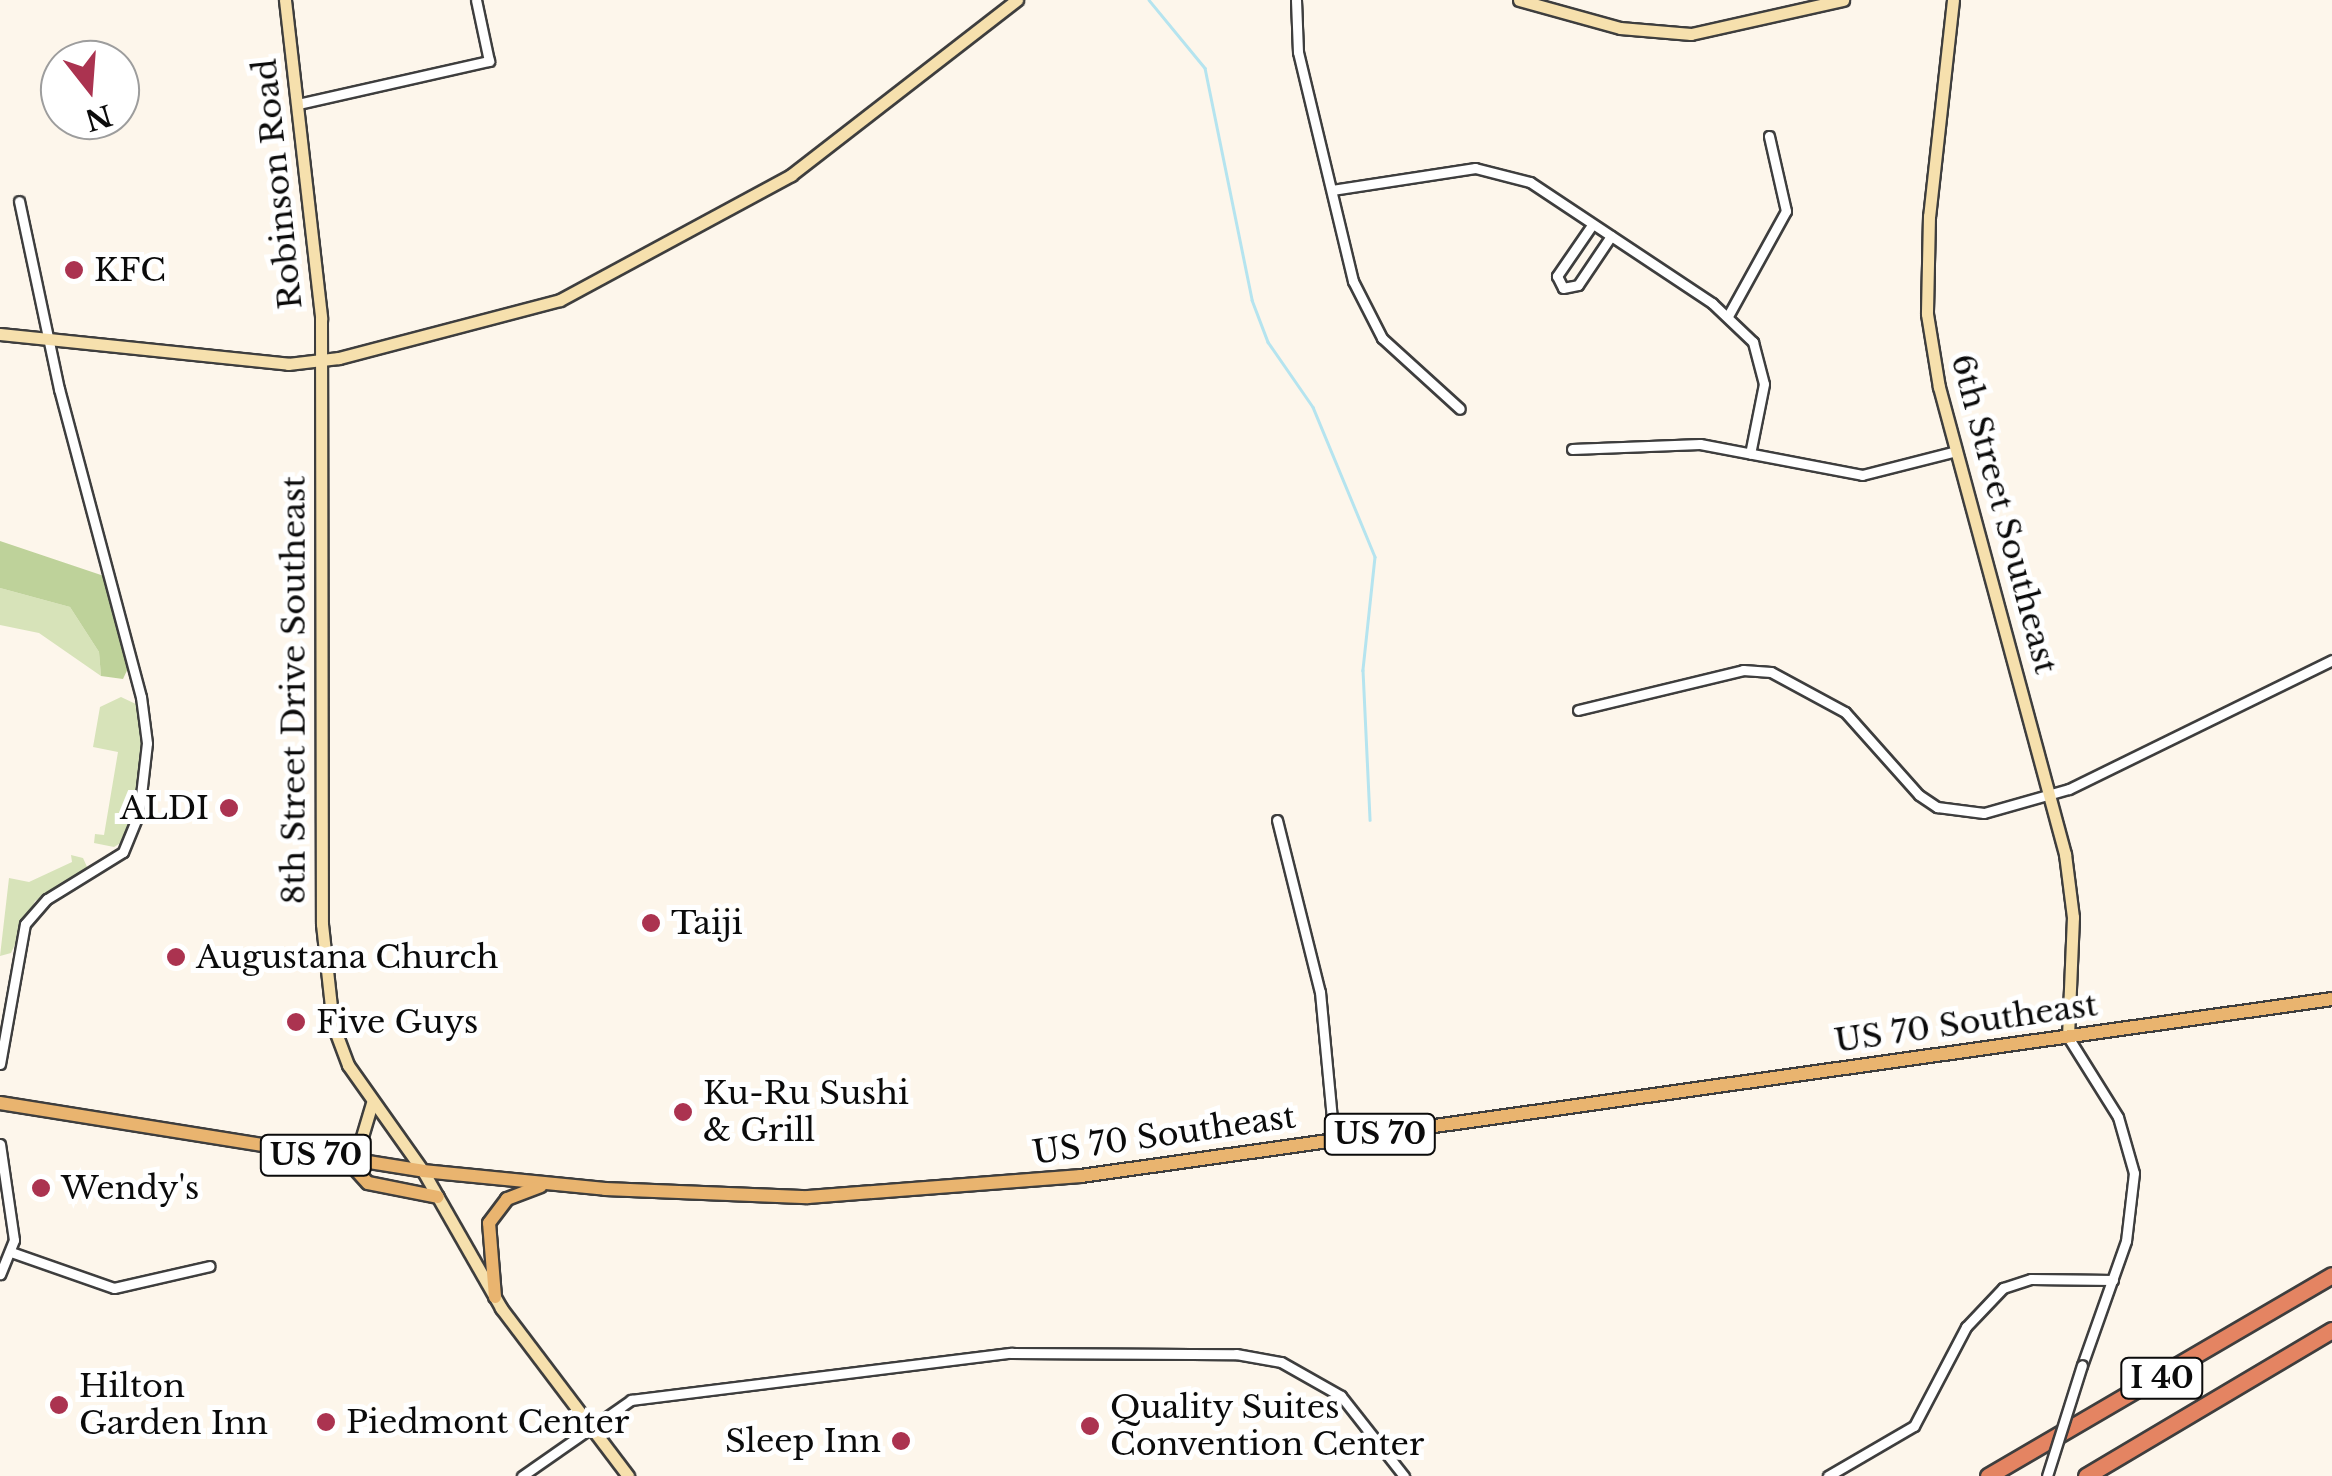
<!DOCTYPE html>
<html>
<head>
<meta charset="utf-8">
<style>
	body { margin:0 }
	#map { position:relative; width:2332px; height:1476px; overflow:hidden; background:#fdf6eb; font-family:"Libre Baskerville",serif }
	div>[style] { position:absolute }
	.green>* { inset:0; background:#d7e3b9 }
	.forest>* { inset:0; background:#bed29a }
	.stream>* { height:2.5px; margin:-1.25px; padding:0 1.25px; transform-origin:1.25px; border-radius:1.25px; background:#b5e4ef }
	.roads { filter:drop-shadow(2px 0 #3e3e3e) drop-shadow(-2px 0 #3e3e3e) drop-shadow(0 2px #3e3e3e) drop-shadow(0 -2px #3e3e3e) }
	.street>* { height:9px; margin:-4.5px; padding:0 4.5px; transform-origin:4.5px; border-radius:4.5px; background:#fff }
	.secondary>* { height:11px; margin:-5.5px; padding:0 5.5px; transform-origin:5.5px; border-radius:5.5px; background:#f6e0ad }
	.primary>* { height:12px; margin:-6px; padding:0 6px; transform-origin:6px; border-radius:6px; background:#e9b46f }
	.highway>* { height:15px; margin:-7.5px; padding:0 7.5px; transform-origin:7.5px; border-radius:7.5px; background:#e48462 }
	.bridges { filter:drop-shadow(2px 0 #3e3e3e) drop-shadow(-2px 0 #3e3e3e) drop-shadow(0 2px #3e3e3e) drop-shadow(0 -2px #3e3e3e) }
	.street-bridge>* { height:9px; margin:-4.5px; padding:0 4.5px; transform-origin:4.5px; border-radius:4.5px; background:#fff }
	.dots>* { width:28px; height:28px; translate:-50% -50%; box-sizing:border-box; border:5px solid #fff; border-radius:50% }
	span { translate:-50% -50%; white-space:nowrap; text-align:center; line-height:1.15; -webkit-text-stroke:10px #fff; paint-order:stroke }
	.shield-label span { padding:2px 8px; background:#fff; border:2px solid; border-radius:8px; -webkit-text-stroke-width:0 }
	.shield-label { font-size:30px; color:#0b0b0b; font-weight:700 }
	.street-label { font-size:32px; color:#0b0b0b }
	.poi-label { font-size:32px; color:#0b0b0b }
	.left { translate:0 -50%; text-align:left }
	.right { translate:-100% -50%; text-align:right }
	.north { position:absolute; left:40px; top:40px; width:100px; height:100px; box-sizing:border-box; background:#fff; border:2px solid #9d9d9d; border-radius:50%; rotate:163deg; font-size:28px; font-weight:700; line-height:40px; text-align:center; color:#0b0b0b }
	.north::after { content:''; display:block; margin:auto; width:35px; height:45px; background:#ab3350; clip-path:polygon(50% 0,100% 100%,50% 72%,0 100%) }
</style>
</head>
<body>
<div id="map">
	<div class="green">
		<i style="clip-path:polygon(0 588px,70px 607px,99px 652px,101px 676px,39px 633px,0 625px)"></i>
		<i style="clip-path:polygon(121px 697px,140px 706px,144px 735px,136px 810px,124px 841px,114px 847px,94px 843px,95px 834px,104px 835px,118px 752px,93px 747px,100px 707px)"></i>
		<i style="clip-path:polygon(71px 855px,83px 858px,88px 869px,35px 901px,11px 953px,0 956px,9px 878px,29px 882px,72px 862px)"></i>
	</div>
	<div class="forest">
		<i style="clip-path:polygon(0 541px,104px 576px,130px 664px,123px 679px,101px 676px,99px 652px,70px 607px,0 588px)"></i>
	</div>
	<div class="stream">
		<i style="left:1149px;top:0;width:88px;rotate:50.5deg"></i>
		<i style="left:1205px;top:68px;width:237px;rotate:78.5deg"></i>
		<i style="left:1252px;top:300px;width:45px;rotate:69.1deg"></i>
		<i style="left:1268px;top:342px;width:79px;rotate:55.3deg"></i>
		<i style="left:1313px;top:407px;width:162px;rotate:67.5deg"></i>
		<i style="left:1375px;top:557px;width:114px;rotate:96.1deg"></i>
		<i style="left:1363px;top:670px;width:150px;rotate:87.3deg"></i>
	</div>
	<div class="roads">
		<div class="street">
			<i style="left:1296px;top:0;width:52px;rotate:87.8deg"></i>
			<i style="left:1298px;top:52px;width:236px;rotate:76.5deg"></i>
			<i style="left:1353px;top:281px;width:64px;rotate:63deg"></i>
			<i style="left:1382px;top:338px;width:105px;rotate:42.3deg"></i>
			<i style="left:298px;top:104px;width:196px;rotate:-12.7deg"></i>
			<i style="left:489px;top:61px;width:62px;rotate:-102deg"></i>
			<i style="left:1332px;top:190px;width:145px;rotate:-8.7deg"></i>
			<i style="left:1475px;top:168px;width:57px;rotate:14.3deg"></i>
			<i style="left:1530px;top:182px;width:219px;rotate:33.6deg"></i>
			<i style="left:1712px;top:303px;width:57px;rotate:43.6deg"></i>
			<i style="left:1753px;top:342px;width:43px;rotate:75.3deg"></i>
			<i style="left:1764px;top:384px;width:71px;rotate:101.3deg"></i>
			<i style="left:1592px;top:225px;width:62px;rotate:124.5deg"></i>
			<i style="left:1557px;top:276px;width:13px;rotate:63deg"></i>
			<i style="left:1563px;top:288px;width:15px;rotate:-11deg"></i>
			<i style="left:1578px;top:285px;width:59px;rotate:-56deg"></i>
			<i style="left:1728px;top:316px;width:120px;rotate:-61.1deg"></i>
			<i style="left:1786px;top:211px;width:77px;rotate:-102.8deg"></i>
			<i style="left:1572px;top:449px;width:128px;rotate:-2.2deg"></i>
			<i style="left:1700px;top:444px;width:165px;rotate:10.8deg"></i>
			<i style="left:1862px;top:475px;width:97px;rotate:-14.3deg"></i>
			<i style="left:1578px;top:710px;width:170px;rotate:-13.6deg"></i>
			<i style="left:1743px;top:670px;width:28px;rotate:4deg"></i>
			<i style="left:1771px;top:672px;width:84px;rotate:28.4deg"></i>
			<i style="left:1845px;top:712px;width:111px;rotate:48.3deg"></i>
			<i style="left:1919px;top:795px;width:22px;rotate:34deg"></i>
			<i style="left:1937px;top:807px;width:47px;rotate:7.3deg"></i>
			<i style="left:1984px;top:813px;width:88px;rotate:-15.8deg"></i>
			<i style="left:2069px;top:789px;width:293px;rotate:-26.1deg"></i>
			<i style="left:1277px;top:820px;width:177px;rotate:76deg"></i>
			<i style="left:1320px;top:992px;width:149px;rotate:84.6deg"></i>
			<i style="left:2068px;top:1037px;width:94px;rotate:58deg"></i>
			<i style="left:2118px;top:1117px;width:58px;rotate:74.1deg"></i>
			<i style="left:2134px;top:1173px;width:68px;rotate:96.7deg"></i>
			<i style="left:2126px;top:1241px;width:132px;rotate:109.5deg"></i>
			<i style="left:0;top:1064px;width:142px;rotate:-79.9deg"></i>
			<i style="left:25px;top:924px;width:33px;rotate:-49deg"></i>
			<i style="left:47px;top:899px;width:89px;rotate:-31.7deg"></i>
			<i style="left:123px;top:852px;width:42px;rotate:-67.7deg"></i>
			<i style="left:139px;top:813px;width:70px;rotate:-83.5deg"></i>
			<i style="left:147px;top:743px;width:46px;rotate:-97.4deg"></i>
			<i style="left:141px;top:697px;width:319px;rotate:-104.9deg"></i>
			<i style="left:59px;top:389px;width:192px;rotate:-102deg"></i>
			<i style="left:0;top:1144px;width:97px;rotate:81.7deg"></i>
			<i style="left:14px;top:1240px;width:37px;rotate:112deg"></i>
			<i style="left:11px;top:1252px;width:109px;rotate:19.3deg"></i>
			<i style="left:114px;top:1288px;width:98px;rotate:-12.9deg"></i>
			<i style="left:522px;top:1476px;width:133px;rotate:-34.9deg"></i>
			<i style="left:631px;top:1400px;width:383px;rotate:-7.1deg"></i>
			<i style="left:1011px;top:1353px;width:225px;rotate:0.3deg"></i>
			<i style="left:1236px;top:1354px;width:46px;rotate:10.1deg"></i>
			<i style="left:1281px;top:1362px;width:69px;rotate:29.5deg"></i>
			<i style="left:1341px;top:1396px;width:102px;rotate:51.8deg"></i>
			<i style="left:1828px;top:1476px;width:99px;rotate:-30.2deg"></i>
			<i style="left:1914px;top:1426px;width:112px;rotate:-62.3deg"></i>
			<i style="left:1966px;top:1327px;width:54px;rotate:-46.5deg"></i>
			<i style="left:2003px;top:1288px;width:29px;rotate:-18deg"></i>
			<i style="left:2031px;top:1279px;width:82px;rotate:0.7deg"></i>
		</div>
		<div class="secondary">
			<i style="left:285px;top:0;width:320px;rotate:83.5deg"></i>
			<i style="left:321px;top:318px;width:606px;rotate:89.91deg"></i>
			<i style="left:322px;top:924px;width:102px;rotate:83.8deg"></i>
			<i style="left:333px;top:1025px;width:43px;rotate:69.4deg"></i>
			<i style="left:348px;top:1065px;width:130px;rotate:54.7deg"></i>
			<i style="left:423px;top:1171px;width:158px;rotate:60.3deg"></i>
			<i style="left:501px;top:1308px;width:211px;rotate:52.9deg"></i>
			<i style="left:1519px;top:0;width:105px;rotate:15.5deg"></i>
			<i style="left:1620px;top:28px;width:71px;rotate:4.8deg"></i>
			<i style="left:1691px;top:34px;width:156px;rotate:-12.6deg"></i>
			<i style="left:1953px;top:0;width:217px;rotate:96.3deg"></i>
			<i style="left:1929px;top:216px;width:98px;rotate:91.2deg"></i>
			<i style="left:1927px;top:314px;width:74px;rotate:80.7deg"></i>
			<i style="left:1939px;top:387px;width:484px;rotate:74.9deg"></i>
			<i style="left:2065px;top:854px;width:64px;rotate:82.8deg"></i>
			<i style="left:2073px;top:917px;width:120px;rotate:92.4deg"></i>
			<i style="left:0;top:334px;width:290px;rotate:5.9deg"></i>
			<i style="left:288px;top:364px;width:51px;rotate:-6.7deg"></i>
			<i style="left:339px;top:358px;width:228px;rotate:-14.7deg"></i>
			<i style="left:560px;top:300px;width:263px;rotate:-28.4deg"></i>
			<i style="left:791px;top:175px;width:286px;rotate:-37.8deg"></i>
			<i style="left:355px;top:1160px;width:59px;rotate:-73.4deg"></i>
		</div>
		<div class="primary">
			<i style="left:0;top:1103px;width:428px;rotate:9.1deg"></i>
			<i style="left:423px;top:1171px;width:183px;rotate:5.6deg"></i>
			<i style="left:605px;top:1189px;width:203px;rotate:2.3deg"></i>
			<i style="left:808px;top:1197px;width:274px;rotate:-4.4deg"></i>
			<i style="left:1081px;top:1176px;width:1263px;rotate:-8.05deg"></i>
			<i style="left:347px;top:1160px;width:31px;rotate:48deg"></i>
			<i style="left:368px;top:1183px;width:71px;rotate:11.3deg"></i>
			<i style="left:495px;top:1297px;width:74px;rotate:-94.6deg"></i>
			<i style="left:489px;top:1223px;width:30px;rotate:-53deg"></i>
			<i style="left:507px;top:1199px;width:36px;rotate:-21deg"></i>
		</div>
		<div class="highway">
			<i style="left:1988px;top:1476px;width:398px;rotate:-30.3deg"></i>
			<i style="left:2086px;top:1476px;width:286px;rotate:-30.7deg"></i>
		</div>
	</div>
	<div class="bridges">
		<div class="street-bridge">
			<i style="left:2047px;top:1476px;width:116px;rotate:-72.5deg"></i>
		</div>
	</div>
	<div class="dots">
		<i style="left:74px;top:270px;background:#ab3350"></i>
		<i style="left:229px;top:808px;background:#ab3350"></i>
		<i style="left:651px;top:923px;background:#ab3350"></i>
		<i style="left:176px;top:957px;background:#ab3350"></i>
		<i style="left:296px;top:1022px;background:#ab3350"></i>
		<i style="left:683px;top:1112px;background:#ab3350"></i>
		<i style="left:41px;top:1188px;background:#ab3350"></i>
		<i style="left:59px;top:1405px;background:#ab3350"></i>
		<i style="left:326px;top:1422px;background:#ab3350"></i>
		<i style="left:1090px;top:1426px;background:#ab3350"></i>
		<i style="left:901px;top:1441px;background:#ab3350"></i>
	</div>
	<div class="shield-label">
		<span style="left:1380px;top:1134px">US 70</span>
		<span style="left:316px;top:1155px">US 70</span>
		<span style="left:2162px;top:1378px">I 40</span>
	</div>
	<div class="street-label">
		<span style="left:278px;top:184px;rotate:-96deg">Robinson Road</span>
		<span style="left:2004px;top:514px;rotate:75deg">6th Street Southeast</span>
		<span style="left:294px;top:690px;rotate:-90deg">8th Street Drive Southeast</span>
		<span style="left:1966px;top:1023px;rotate:-8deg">US 70 Southeast</span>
		<span style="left:1164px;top:1135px;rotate:-8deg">US 70 Southeast</span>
	</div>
	<div class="poi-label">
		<span class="left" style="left:94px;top:270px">KFC</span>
		<span class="right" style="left:209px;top:808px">ALDI</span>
		<span class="left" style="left:671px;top:923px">Taiji</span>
		<span class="left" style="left:196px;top:957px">Augustana Church</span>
		<span class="left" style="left:316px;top:1022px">Five Guys</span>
		<span class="left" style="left:703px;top:1112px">Ku-Ru Sushi<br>&amp; Grill</span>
		<span class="left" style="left:61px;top:1188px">Wendy's</span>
		<span class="left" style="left:79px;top:1405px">Hilton<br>Garden Inn</span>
		<span class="left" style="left:1110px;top:1426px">Quality Suites<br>Convention Center</span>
		<span class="left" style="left:346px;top:1422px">Piedmont Center</span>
		<span class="right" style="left:881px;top:1441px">Sleep Inn</span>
	</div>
	<div class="north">N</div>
</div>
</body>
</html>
